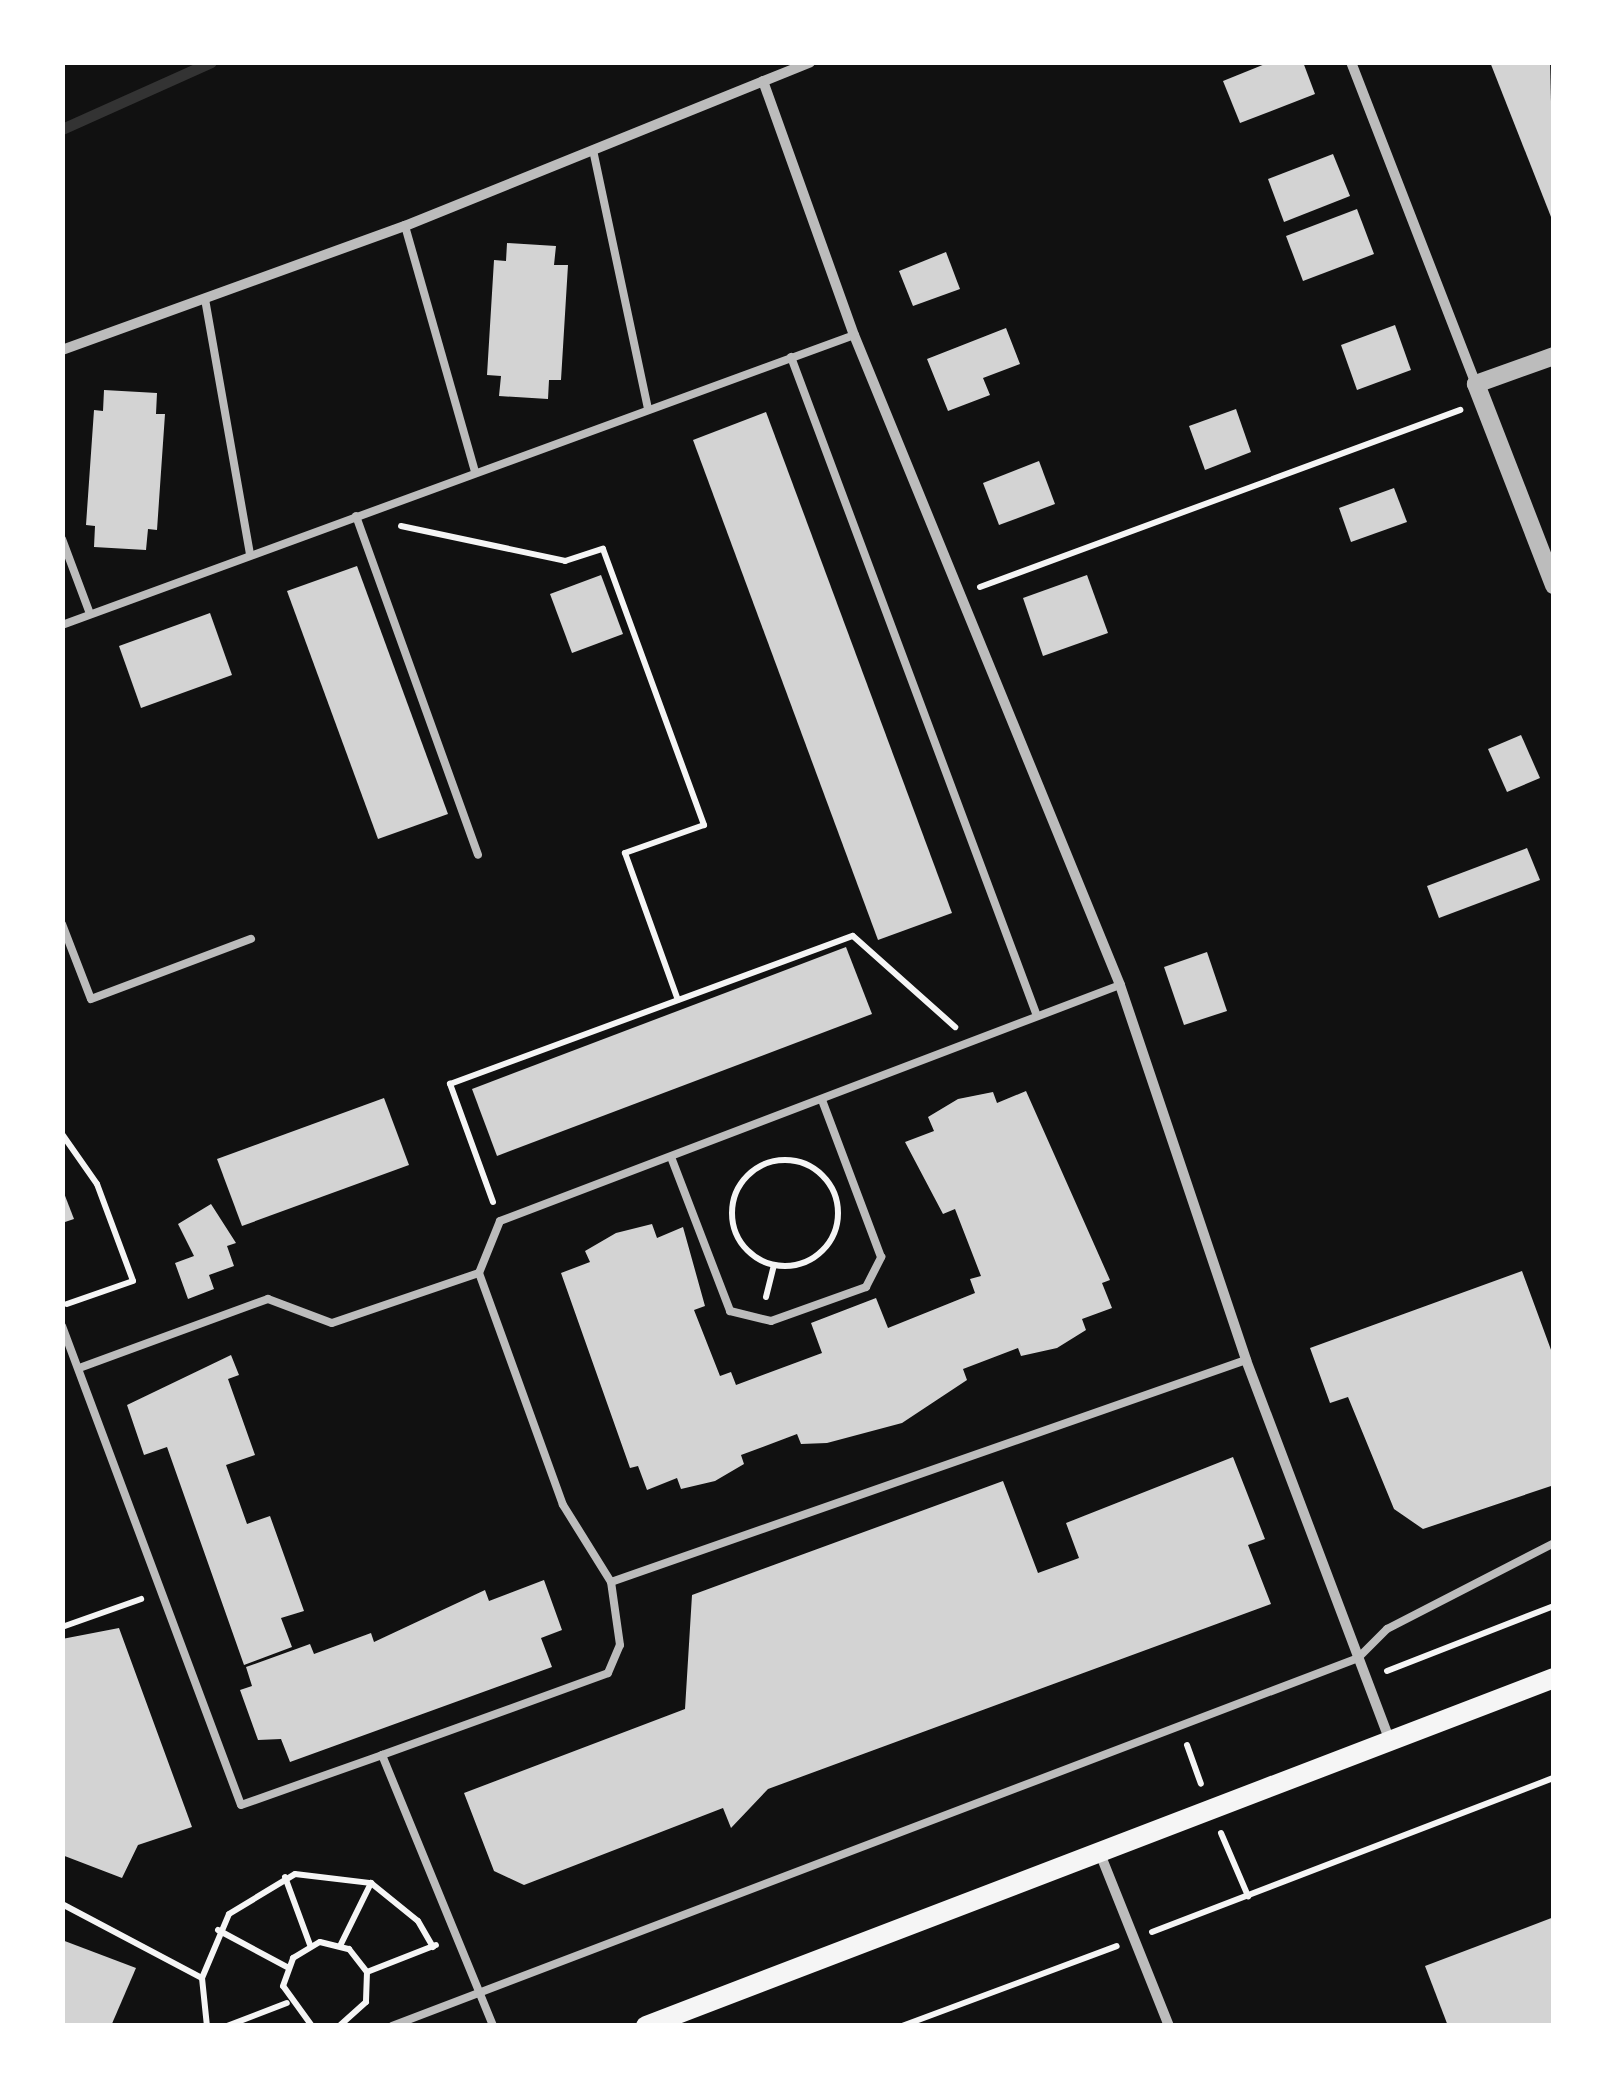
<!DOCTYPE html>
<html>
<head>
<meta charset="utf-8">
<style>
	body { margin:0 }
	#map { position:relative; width:1616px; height:2088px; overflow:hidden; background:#111; font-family:Manrope,sans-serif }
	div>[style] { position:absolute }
	.stream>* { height:11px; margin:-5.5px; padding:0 5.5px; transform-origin:5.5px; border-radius:5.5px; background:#333 }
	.building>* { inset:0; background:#d3d3d3 }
	.path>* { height:6px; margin:-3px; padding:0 3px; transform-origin:3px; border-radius:3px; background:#f5f5f5 }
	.path>.ring { margin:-3px; padding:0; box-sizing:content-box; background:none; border:6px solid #f5f5f5; border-radius:50% }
	.service>* { height:8px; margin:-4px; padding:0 4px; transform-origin:4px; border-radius:4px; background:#bcbcbc }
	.minor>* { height:10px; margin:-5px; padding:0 5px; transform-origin:5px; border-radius:5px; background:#bcbcbc }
	.tertiary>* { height:18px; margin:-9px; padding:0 9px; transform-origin:9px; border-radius:9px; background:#bcbcbc }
	.secondary>* { height:20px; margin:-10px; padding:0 10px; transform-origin:10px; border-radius:10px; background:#f5f5f5 }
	span { translate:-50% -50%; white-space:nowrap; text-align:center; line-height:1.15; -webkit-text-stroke:10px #fff; paint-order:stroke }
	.frame { position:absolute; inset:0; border:65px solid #fff; pointer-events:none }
</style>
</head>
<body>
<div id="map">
	<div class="stream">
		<i style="left:62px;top:129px;width:163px;rotate:-24.2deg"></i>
	</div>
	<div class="building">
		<i style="clip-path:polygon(1270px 62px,1303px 62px,1315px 94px,1240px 123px,1223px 81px)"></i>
		<i style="clip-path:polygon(1490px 62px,1550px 62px,1554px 222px,1553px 222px)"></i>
		<i style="clip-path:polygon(1333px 154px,1350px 196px,1284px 222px,1268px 179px)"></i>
		<i style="clip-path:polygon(1357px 209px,1374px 254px,1303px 281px,1286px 236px)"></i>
		<i style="clip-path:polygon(507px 243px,556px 246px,554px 265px,568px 265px,561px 380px,549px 380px,548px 399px,499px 396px,501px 376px,487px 375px,494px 260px,506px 261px)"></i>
		<i style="clip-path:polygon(946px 252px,960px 289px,913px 306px,899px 271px)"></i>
		<i style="clip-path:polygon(1395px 325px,1411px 370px,1357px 390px,1341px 345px)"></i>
		<i style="clip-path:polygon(1006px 328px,1020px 364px,983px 378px,990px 395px,948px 411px,927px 359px)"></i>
		<i style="clip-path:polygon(104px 390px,157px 393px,156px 414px,165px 414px,157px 530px,148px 529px,146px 550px,94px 547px,95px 526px,86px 525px,94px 410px,103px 411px)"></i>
		<i style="clip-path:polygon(1236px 409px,1251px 452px,1205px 470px,1189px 426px)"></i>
		<i style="clip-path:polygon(766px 412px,952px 913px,878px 940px,693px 440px)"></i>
		<i style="clip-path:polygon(1039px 461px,1055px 504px,999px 525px,983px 483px)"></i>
		<i style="clip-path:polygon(1394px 488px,1407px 522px,1351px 542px,1339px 508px)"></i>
		<i style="clip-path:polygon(357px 566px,448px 814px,378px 839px,287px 591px)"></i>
		<i style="clip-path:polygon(601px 575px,623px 634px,572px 653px,550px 594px)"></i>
		<i style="clip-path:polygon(1087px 575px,1108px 633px,1043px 656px,1023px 598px)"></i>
		<i style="clip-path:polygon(210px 613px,232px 675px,141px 708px,119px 646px)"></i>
		<i style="clip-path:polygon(1521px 735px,1540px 778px,1507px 792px,1488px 749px)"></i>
		<i style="clip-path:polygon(1527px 848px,1540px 880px,1439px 918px,1427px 886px)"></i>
		<i style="clip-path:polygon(846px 947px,872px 1014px,497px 1156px,472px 1089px)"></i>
		<i style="clip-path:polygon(1207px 952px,1227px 1011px,1184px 1025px,1164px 967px)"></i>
		<i style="clip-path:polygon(1026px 1091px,1110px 1280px,1102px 1283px,1112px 1308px,1082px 1319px,1086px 1330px,1057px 1348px,1021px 1356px,1018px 1348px,963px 1369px,967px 1380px,902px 1423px,827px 1443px,801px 1444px,797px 1434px,741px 1455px,744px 1464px,715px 1481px,681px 1489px,677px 1478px,647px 1490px,638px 1466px,630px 1468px,561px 1273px,590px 1262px,585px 1251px,616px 1233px,652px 1224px,657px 1238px,683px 1227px,705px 1306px,694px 1310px,720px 1376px,731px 1372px,736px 1385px,822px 1353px,811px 1323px,876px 1298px,888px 1328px,975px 1293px,970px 1279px,981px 1276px,955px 1209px,943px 1214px,905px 1142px,934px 1131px,928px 1117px,958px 1099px,993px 1092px,997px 1103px)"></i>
		<i style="clip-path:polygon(384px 1098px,409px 1165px,242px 1226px,217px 1159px)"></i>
		<i style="clip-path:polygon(62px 1188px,74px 1219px,62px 1223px)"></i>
		<i style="clip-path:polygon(211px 1204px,236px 1243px,227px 1246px,234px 1266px,209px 1275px,214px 1289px,188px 1299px,175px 1263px,194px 1256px,178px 1224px)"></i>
		<i style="clip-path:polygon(1522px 1271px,1554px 1358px,1554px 1485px,1423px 1529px,1394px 1509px,1348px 1397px,1330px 1403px,1310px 1348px)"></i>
		<i style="clip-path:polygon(231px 1355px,239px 1375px,228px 1379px,255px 1455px,226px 1465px,247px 1524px,270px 1516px,304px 1611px,281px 1618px,292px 1647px,244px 1665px,167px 1447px,144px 1455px,127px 1405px)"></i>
		<i style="clip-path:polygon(1233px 1457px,1265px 1539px,1248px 1545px,1271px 1604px,768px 1789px,731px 1828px,723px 1808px,524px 1885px,494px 1871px,464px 1793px,685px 1709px,692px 1595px,1003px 1481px,1038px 1573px,1079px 1558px,1066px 1523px)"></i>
		<i style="clip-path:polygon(544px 1580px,562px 1630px,541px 1638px,552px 1667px,290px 1762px,281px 1739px,258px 1740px,240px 1690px,252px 1686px,246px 1667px,310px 1644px,314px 1654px,371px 1633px,374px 1642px,485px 1590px,489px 1601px)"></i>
		<i style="clip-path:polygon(119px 1628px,192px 1827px,138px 1845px,122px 1878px,62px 1855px,62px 1639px)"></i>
		<i style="clip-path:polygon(1554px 1917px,1554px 2026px,1448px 2026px,1425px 1966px)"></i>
		<i style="clip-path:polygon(62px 1940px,136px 1968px,111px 2026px,62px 2026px)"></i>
	</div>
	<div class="path">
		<i style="left:401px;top:526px;width:168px;rotate:12deg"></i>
		<i style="left:565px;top:561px;width:40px;rotate:-18deg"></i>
		<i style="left:603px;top:549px;width:294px;rotate:69.9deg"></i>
		<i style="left:704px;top:825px;width:84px;rotate:160.5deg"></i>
		<i style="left:625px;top:853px;width:156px;rotate:70.2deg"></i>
		<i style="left:980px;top:587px;width:512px;rotate:-20.24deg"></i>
		<i style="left:62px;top:1134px;width:61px;rotate:55deg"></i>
		<i style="left:97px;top:1184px;width:103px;rotate:69.6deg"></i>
		<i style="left:133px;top:1281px;width:70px;rotate:160.8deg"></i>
		<i class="ring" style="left:732px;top:1160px;width:100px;height:100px"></i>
		<i style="left:493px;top:1202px;width:126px;rotate:-110deg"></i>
		<i style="left:450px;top:1084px;width:429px;rotate:-20.2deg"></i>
		<i style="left:853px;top:936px;width:137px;rotate:41.7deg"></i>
		<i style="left:766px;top:1297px;width:33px;rotate:-76deg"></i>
		<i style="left:62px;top:1627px;width:84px;rotate:-19.5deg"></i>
		<i style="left:1387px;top:1671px;width:179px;rotate:-21.3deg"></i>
		<i style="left:1187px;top:1745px;width:41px;rotate:70.3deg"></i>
		<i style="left:1221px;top:1833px;width:69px;rotate:66.8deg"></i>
		<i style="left:285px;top:1877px;width:72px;rotate:69.8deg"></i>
		<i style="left:62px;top:1904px;width:158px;rotate:27.9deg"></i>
		<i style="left:202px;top:1978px;width:48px;rotate:84.1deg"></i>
		<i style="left:218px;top:1930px;width:78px;rotate:28.2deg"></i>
		<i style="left:1152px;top:1932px;width:430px;rotate:-21deg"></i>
		<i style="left:341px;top:1944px;width:68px;rotate:-63.8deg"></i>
		<i style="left:367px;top:1972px;width:74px;rotate:-21.4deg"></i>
		<i style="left:202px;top:1978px;width:69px;rotate:-67.1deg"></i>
		<i style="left:229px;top:1914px;width:77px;rotate:-31.2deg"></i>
		<i style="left:295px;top:1874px;width:77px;rotate:6.8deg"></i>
		<i style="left:371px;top:1883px;width:60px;rotate:39deg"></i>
		<i style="left:418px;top:1921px;width:30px;rotate:60deg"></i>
		<i style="left:227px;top:2026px;width:64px;rotate:-21deg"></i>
		<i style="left:312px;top:2026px;width:49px;rotate:-125.9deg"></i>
		<i style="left:283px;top:1986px;width:30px;rotate:-70deg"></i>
		<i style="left:293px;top:1958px;width:31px;rotate:-31deg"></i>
		<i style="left:320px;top:1942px;width:30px;rotate:14deg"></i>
		<i style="left:349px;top:1949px;width:29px;rotate:52deg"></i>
		<i style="left:367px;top:1972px;width:30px;rotate:92deg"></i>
		<i style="left:366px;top:2002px;width:36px;rotate:138deg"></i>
		<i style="left:902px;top:2026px;width:229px;rotate:-20.4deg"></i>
	</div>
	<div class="service">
		<i style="left:593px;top:150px;width:264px;rotate:78deg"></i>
		<i style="left:405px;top:226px;width:256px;rotate:74.1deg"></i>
		<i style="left:205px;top:299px;width:260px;rotate:80deg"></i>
		<i style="left:791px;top:357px;width:703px;rotate:69.53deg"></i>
		<i style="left:356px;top:516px;width:360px;rotate:70.2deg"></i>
		<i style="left:62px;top:539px;width:80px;rotate:69.5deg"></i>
		<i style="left:62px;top:625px;width:843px;rotate:-20.11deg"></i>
		<i style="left:62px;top:924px;width:80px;rotate:68.9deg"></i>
		<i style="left:91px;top:999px;width:171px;rotate:-20.6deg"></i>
		<i style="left:671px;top:1157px;width:165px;rotate:69deg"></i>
		<i style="left:730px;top:1311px;width:42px;rotate:13.7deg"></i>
		<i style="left:771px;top:1321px;width:101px;rotate:-19.7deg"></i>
		<i style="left:866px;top:1287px;width:34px;rotate:-63deg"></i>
		<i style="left:881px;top:1257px;width:168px;rotate:-110.6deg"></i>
		<i style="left:62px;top:1326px;width:511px;rotate:69.51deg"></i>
		<i style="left:241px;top:1805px;width:150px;rotate:-19.5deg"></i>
		<i style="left:382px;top:1755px;width:293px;rotate:67.7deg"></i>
		<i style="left:82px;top:1367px;width:198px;rotate:-20.1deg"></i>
		<i style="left:268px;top:1299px;width:68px;rotate:20.6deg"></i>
		<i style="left:332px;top:1323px;width:155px;rotate:-18.8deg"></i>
		<i style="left:479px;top:1273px;width:56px;rotate:-68deg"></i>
		<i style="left:500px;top:1221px;width:663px;rotate:-20.84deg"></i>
		<i style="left:611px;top:1582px;width:673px;rotate:-19.27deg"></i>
		<i style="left:382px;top:1755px;width:240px;rotate:-19.9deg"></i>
		<i style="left:608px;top:1673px;width:30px;rotate:-67deg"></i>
		<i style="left:620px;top:1645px;width:64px;rotate:-98.1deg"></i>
		<i style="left:611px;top:1582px;width:91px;rotate:-121.9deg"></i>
		<i style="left:563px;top:1505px;width:247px;rotate:-109.9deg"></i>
		<i style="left:392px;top:2026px;width:1034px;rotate:-20.85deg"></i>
		<i style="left:1358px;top:1658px;width:41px;rotate:-45deg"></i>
		<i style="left:1387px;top:1629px;width:188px;rotate:-27.2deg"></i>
	</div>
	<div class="minor">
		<i style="left:1351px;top:62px;width:345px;rotate:68.8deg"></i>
		<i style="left:763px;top:81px;width:270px;rotate:70.3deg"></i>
		<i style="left:854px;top:335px;width:702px;rotate:67.74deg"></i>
		<i style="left:1120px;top:985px;width:396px;rotate:71.4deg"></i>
		<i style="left:1246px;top:1360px;width:407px;rotate:69.3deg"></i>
		<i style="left:62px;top:350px;width:365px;rotate:-19.9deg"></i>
		<i style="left:405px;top:226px;width:437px;rotate:-22deg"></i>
		<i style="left:1099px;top:1851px;width:188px;rotate:68.2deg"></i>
	</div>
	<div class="tertiary">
		<i style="left:1554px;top:356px;width:83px;rotate:160.3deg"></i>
		<i style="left:1476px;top:384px;width:216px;rotate:68.8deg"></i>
	</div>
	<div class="secondary">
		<i style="left:646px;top:2026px;width:972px;rotate:-20.97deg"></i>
	</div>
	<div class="frame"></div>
</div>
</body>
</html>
